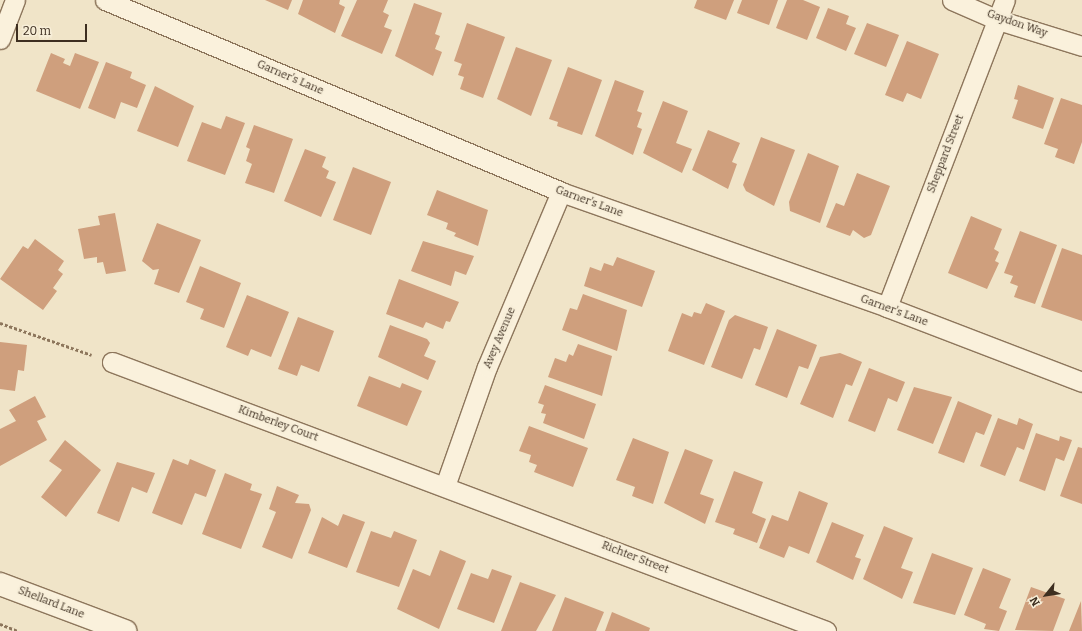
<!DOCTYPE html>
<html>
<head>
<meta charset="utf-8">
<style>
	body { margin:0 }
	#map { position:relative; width:1082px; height:631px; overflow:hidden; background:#f0e4c8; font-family:Bitter,serif }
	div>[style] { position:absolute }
	.building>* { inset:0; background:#cf9f7d }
	.path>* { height:2.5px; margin-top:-1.25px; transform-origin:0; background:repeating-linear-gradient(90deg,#8d765c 0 3px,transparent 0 5px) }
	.roads { filter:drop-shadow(1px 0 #8d765c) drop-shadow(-1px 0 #8d765c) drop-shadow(0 1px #8d765c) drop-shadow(0 -1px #8d765c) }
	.street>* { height:19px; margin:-9.5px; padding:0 9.5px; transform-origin:9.5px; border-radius:9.5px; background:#faf1dc }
	.secondary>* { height:22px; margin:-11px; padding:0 11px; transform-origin:11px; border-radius:11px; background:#faf1dc }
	span { translate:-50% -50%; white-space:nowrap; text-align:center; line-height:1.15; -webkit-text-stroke:3.5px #f7eed8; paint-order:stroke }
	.street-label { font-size:11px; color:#3d2e20 }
	.north { position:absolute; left:1026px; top:575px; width:40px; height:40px; -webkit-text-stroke:3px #f7eed8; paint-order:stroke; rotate:240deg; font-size:11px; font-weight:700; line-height:16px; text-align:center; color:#3d2e20 }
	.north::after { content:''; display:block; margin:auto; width:14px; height:18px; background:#3d2e20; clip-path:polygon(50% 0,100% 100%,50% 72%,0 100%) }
	.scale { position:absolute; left:16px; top:24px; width:71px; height:18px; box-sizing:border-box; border:2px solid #3d2e20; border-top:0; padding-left:5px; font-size:12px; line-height:14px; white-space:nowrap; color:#3d2e20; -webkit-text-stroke:3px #f7eed8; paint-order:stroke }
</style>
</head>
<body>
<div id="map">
	<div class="building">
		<i style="clip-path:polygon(265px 0,292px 0,288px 10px)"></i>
		<i style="clip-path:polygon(303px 0,340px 0,339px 4px,345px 7px,335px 33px,298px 14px)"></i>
		<i style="clip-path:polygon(357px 0,388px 0,383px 12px,389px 15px,384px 27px,392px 30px,382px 54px,341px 36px)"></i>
		<i style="clip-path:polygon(697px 0,734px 0,726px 20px,694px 8px)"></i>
		<i style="clip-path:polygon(742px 0,778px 0,769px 25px,737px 13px)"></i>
		<i style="clip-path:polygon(787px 0,803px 0,820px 7px,807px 40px,776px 28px)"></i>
		<i style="clip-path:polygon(414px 3px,442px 13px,435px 34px,440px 36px,435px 49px,442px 52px,433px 76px,395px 56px)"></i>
		<i style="clip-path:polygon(828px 8px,849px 16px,846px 24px,856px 28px,846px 51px,816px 38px)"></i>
		<i style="clip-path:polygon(467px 23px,505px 37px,483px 98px,460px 89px,464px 77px,458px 75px,462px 64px,454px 61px)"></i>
		<i style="clip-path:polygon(867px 23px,899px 35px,886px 67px,854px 54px)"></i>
		<i style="clip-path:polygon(907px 41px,939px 54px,921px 99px,907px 93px,903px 102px,885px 95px)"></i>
		<i style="clip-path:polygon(516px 47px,552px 60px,531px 116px,497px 99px)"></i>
		<i style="clip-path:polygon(51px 53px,65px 59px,63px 63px,70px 66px,75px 53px,99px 62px,80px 109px,36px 91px)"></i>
		<i style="clip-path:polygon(106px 62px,132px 72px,130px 78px,146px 85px,137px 108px,121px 102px,115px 119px,88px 108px)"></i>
		<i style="clip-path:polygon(568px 67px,602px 80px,582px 135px,557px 126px,558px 122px,549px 119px)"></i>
		<i style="clip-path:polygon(615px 80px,644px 91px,637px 111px,642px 113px,637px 127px,642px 129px,633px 155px,595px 136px)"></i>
		<i style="clip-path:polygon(1018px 85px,1054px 98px,1043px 129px,1012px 118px,1018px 100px,1014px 99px)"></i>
		<i style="clip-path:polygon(155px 86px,194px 106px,178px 147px,137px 131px)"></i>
		<i style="clip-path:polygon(1061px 98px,1082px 105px,1082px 142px,1074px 164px,1055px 157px,1058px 149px,1044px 144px)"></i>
		<i style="clip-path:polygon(663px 101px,688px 111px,676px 143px,692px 149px,682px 173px,643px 153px)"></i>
		<i style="clip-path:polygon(226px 116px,245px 123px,225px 175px,187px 161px,202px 122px,221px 129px)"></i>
		<i style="clip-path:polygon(254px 125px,293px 139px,274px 193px,245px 183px,252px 164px,246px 161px,250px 149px,246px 147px)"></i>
		<i style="clip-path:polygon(708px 130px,740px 143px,732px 162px,737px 164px,728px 189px,692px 170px)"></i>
		<i style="clip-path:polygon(761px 137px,795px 150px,774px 206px,746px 191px,743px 185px)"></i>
		<i style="clip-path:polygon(305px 149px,326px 157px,322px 167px,329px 171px,326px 178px,336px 182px,321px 217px,284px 201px)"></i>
		<i style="clip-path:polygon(808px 153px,839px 166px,820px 223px,790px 211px,789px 202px)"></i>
		<i style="clip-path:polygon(353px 167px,391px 182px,371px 235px,333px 220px)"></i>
		<i style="clip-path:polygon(857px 173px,890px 186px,871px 235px,864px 238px,853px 230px,850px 236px,826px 227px,836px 203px,844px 206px)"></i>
		<i style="clip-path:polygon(437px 190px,488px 210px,478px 246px,454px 236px,456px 233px,446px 229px,448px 223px,427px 215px)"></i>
		<i style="clip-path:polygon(115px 213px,126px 271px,106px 274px,103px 262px,97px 263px,97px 257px,84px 259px,78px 229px,100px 225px,98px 216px)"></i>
		<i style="clip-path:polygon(971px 216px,1002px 229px,994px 249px,999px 252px,995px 261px,999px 263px,987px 289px,948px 273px)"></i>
		<i style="clip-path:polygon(157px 223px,201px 240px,179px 293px,154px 284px,159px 269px,153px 270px,142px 261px)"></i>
		<i style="clip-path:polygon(1020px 231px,1057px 245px,1035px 304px,1014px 297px,1018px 286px,1010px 283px,1013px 276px,1004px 273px)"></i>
		<i style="clip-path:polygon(35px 239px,64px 261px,58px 270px,63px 274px,53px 288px,57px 291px,43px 310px,0 279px,23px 246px,28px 249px)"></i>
		<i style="clip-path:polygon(423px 241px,474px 256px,466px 275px,455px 271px,451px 286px,411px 271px)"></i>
		<i style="clip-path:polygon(1062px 248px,1082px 255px,1082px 321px,1041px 307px)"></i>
		<i style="clip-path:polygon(617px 257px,655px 271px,642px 307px,584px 286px,590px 267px,601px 271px,604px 263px,613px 266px)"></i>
		<i style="clip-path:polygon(200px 266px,241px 283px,224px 328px,200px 319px,204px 309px,186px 302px)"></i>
		<i style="clip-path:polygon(399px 279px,459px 302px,450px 322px,446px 321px,443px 329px,426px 322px,423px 328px,386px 314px)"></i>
		<i style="clip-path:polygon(583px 294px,627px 310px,617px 351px,562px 330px,570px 308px,577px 310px)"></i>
		<i style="clip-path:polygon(247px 295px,289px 312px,271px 357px,251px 349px,248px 356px,226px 347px)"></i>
		<i style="clip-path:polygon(706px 303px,725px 311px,704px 365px,668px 351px,682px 313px,692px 317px,694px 312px,701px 314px)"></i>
		<i style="clip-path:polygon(735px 315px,768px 327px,760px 350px,754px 348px,742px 379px,711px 367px,729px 320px)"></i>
		<i style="clip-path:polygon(298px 317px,334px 331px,319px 372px,301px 365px,297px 376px,278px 369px)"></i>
		<i style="clip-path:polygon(390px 325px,427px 339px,430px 343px,424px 356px,436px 361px,428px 380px,378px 357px)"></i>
		<i style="clip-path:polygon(777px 329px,817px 345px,808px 369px,799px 366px,787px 398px,755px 385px)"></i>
		<i style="clip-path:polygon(0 342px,27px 345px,24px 371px,18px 370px,15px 391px,0 389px)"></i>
		<i style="clip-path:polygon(578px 344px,612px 356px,602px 396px,548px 377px,555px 358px,566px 362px,569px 354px,573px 356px)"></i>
		<i style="clip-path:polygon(840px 353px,862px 362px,852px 386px,846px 384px,833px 418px,800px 404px,820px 357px)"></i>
		<i style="clip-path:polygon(869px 368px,905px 382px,897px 402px,888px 398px,875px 432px,848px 421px)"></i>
		<i style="clip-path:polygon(369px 376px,400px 388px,402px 383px,422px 391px,407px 426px,357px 406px)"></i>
		<i style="clip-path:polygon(545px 385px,596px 404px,584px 439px,543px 423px,546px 414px,541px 413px,544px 405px,538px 403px)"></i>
		<i style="clip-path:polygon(914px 387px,952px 397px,933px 444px,897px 430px)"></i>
		<i style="clip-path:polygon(35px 396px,46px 417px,37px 421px,47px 440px,0 466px,0 429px,16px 421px,9px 410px)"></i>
		<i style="clip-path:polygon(958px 401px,992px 415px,984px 435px,976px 432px,964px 463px,938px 453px)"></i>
		<i style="clip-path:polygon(998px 418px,1017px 425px,1019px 418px,1033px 424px,1024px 450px,1017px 447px,1005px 476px,980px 466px)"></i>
		<i style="clip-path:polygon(529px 426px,588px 448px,573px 487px,534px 472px,537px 465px,529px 462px,531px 455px,519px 451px)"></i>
		<i style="clip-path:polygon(1036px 433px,1059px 441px,1060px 436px,1072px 440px,1064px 461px,1056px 458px,1045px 491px,1019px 481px)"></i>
		<i style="clip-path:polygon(633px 438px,669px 452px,653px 504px,632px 496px,635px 487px,616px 480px)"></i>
		<i style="clip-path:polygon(65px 440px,101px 470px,66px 517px,41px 497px,62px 470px,49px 461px)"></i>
		<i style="clip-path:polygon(1078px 447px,1082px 448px,1082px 504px,1060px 496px)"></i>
		<i style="clip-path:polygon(685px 449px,713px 460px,700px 494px,714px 499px,705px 524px,664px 503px)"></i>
		<i style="clip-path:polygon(173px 459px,188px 465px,190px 459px,216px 470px,206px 497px,195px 493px,182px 525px,152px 513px)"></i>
		<i style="clip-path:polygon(117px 462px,155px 473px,147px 493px,132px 487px,119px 522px,97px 513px)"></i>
		<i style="clip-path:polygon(734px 471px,763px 482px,752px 513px,766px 519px,757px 543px,733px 534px,735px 529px,715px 522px)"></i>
		<i style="clip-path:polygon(225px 473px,252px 484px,250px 490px,262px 494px,241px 549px,202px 534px)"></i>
		<i style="clip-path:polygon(277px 486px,299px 495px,295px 503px,309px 504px,311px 510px,292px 559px,262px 547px,276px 512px,269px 509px)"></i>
		<i style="clip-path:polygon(799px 491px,828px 503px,809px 554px,789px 546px,784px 558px,759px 548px,772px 515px,788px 521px)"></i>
		<i style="clip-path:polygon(343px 514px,365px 522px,347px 568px,308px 553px,322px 517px,338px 526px)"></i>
		<i style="clip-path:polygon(832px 522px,864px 535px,855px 557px,861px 559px,853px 580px,816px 562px)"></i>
		<i style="clip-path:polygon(884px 526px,913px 538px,901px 568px,913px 572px,902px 599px,863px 579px)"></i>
		<i style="clip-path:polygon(371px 531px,391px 538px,394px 531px,417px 540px,399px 587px,356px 572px)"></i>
		<i style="clip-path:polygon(440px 550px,466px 561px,439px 629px,397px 609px,413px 569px,430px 576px)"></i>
		<i style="clip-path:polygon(932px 553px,973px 568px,955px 615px,913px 603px)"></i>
		<i style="clip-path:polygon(983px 568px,1011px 579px,999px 608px,1007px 611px,999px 631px,984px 629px,986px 624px,964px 615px)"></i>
		<i style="clip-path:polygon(492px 569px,512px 576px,494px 623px,457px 609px,471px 573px,488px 579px)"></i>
		<i style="clip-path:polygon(520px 582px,556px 595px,536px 631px,501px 631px)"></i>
		<i style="clip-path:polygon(1031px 587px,1065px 599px,1053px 631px,1015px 630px)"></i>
		<i style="clip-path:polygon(565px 597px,604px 612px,596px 631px,552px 631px)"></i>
		<i style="clip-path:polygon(1081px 601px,1082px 631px,1069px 631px)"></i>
		<i style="clip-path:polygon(612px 612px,650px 628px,649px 631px,605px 631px)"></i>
	</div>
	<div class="path">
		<i style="left:0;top:323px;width:97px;rotate:19.2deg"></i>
		<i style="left:0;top:624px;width:19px;rotate:21deg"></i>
	</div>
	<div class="roads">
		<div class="street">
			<i style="left:105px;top:0;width:495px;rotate:22.8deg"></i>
			<i style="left:561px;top:192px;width:346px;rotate:19.4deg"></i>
			<i style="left:887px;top:307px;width:209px;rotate:21deg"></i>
			<i style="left:952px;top:0;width:50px;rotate:23.5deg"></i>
			<i style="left:998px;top:20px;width:88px;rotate:17.2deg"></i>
			<i style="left:0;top:39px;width:42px;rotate:-69deg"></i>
			<i style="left:887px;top:307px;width:329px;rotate:-69deg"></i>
			<i style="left:112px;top:362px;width:763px;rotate:20.64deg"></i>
			<i style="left:445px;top:486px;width:126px;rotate:-70.6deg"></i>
			<i style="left:487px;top:367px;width:190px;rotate:-67.1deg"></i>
		</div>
		<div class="secondary">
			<i style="left:0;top:584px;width:134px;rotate:20.6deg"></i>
		</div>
	</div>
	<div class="street-label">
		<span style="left:1017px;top:24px;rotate:19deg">Gaydon Way</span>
		<span style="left:290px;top:78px;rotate:23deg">Garner's Lane</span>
		<span style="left:946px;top:154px;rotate:-69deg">Sheppard Street</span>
		<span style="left:589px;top:202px;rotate:20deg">Garner's Lane</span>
		<span style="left:894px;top:311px;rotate:20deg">Garner's Lane</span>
		<span style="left:500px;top:338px;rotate:-67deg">Avey Avenue</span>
		<span style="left:278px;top:424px;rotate:20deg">Kimberley Court</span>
		<span style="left:635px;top:558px;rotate:21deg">Richter Street</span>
		<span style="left:51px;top:603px;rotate:21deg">Shellard Lane</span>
	</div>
	<div class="north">N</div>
	<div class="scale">20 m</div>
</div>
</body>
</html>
